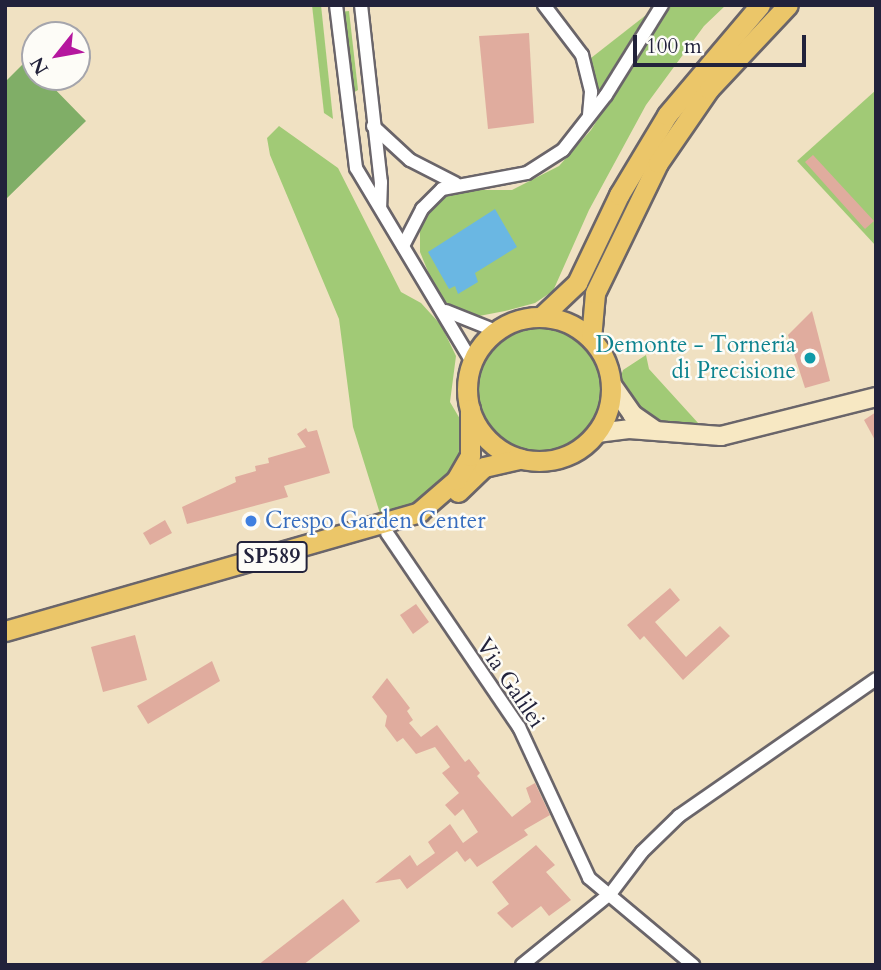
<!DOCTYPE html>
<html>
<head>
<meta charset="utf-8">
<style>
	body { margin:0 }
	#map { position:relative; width:881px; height:970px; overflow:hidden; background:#f0e1c2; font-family:Cardo,serif }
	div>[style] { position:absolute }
	.green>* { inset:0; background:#a1ca76 }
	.round { border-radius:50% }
	.forest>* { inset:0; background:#80ae67 }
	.water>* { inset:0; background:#6ab7e3 }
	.building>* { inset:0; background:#e0ac9e }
	.roads { filter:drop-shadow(2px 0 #6a656a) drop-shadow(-2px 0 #6a656a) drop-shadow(0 2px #6a656a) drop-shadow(0 -2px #6a656a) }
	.street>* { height:12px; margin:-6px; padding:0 6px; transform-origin:6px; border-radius:6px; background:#fff }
	.secondary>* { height:18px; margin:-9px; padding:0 9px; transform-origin:9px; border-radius:9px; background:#f7e8c3 }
	.primary>* { height:19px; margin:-9.5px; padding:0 9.5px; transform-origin:9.5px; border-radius:9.5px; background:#ebc669 }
	.primary>.ring { margin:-9.5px; padding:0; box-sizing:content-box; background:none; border:19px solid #ebc669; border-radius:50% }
	.dots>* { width:19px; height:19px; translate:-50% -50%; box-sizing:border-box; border:4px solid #fdfcf7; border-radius:50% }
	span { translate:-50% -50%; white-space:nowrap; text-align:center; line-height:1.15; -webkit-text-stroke:5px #fdfcf7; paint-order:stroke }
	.shield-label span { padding:2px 5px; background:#fdfcf7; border:2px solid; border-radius:5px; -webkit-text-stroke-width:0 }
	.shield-label { font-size:21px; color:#22223b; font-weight:700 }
	.culture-label { font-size:23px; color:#0d838f }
	.right { translate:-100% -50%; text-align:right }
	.shop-label { font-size:23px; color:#366cbe }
	.left { translate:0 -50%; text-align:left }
	.street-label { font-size:23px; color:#22223b }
	.frame { position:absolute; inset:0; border:7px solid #22223b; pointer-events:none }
	.north { position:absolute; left:21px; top:21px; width:70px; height:70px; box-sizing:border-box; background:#fdfcf7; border:2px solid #a5a5ac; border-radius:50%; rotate:239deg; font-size:19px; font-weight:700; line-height:28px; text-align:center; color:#22223b }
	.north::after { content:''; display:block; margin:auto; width:24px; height:32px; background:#b5179e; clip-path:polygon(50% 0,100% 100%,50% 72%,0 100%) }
	.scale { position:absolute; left:633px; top:35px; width:173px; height:32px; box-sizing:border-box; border:4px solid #22223b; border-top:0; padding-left:9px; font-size:21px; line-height:24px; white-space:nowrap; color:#22223b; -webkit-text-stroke:5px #fdfcf7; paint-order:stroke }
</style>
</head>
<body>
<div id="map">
	<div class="green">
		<i style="clip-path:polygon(312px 5px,321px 5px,333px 119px,324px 113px)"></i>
		<i style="clip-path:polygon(670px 5px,726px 5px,704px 26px,646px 105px,589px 210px,553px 291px,535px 303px,505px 311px,479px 316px,459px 312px,438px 296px,420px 252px,420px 224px,437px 202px,458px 190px,512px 190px,559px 166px,591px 130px)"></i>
		<i style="clip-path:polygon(349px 11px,358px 90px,351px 94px,340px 12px)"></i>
		<i style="clip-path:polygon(646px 15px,599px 91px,594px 88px,591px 58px)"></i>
		<i style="clip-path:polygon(876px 90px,876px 246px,797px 161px)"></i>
		<i style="clip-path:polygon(279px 126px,338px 168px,401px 292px,421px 303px,441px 325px,456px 356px,450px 402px,460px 419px,463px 448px,440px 486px,407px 512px,382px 520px,353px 427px,339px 319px,270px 155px,267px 138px)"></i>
		<i class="round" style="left:476px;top:325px;width:126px;height:126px"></i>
		<i style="clip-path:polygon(646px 355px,649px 369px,699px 424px,684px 429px,649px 421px,618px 385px,623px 370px)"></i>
	</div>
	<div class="forest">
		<i style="clip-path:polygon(27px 60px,35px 69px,35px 77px,43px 77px,86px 121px,5px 200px,5px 82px)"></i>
	</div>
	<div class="water">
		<i style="clip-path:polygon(495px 209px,517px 247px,475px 273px,478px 282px,458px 294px,455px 286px,449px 289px,428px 252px)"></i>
	</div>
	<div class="building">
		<i style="clip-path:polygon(529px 33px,534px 123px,488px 129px,479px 36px)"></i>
		<i style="clip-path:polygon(813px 155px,874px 221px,865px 229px,805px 162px)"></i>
		<i style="clip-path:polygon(812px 311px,830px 381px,805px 388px,788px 335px)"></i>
		<i style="clip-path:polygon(876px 412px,876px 442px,864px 420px)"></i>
		<i style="clip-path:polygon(306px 428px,308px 432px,317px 430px,330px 473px,284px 486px,288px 497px,187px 524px,182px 507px,236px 482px,235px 477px,256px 471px,255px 466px,269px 463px,268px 458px,306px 447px,297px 434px)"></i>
		<i style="clip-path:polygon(165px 520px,172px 533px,150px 545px,143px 533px)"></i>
		<i style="clip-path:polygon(670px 588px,680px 600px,655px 622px,686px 657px,720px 626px,730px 636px,683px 680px,644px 636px,640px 640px,627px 625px)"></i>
		<i style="clip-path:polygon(416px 604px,429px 622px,413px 634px,400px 615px)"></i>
		<i style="clip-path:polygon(135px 635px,147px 680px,103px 692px,91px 647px)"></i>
		<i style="clip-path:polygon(212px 661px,220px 681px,148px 724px,137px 706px)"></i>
		<i style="clip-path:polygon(387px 678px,410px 708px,407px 711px,413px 720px,409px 723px,421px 737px,437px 725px,465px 762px,469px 759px,480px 773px,477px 776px,512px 817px,531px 802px,526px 788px,535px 783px,550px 815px,524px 830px,528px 835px,477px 867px,470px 858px,465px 862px,457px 851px,407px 889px,400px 879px,375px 883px,410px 855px,417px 866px,435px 853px,428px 842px,450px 824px,463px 843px,478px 832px,463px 809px,455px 816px,445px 805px,459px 793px,442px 773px,450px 767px,435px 747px,416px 754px,403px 738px,397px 742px,385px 726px,387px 716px,372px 697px)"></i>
		<i style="clip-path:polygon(536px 845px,555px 865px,546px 872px,571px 900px,549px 916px,541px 906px,512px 928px,497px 913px,509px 904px,492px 882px)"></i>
		<i style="clip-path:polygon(343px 899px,360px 921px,303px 965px,258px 965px)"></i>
	</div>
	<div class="roads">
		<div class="street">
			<i style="left:336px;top:5px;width:164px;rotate:83deg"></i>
			<i style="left:356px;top:168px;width:226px;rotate:59.1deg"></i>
			<i style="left:361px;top:5px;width:178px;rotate:83.6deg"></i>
			<i style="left:381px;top:182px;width:25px;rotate:92deg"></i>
			<i style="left:544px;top:5px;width:63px;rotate:52.8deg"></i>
			<i style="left:582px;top:55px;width:38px;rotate:76deg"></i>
			<i style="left:591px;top:92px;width:24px;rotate:95deg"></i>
			<i style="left:373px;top:126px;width:50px;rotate:42.6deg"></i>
			<i style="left:410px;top:160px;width:51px;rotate:27.1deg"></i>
			<i style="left:403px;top:246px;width:42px;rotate:-62.8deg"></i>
			<i style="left:422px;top:209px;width:28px;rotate:-45deg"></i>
			<i style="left:442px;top:189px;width:86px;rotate:-10.7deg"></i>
			<i style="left:527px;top:173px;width:43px;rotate:-32.6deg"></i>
			<i style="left:563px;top:150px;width:70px;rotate:-52deg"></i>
			<i style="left:606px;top:95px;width:106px;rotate:-58.1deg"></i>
			<i style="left:446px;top:311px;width:54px;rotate:21.8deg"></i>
			<i style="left:387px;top:533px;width:235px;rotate:55.8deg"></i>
			<i style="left:519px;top:727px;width:166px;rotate:65.1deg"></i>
			<i style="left:589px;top:878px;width:136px;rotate:39.9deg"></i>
			<i style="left:522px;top:965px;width:114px;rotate:-39deg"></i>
			<i style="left:611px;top:893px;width:51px;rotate:-52.9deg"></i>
			<i style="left:642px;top:852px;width:52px;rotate:-44.2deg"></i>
			<i style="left:679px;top:816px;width:240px;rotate:-34.8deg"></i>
		</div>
		<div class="secondary">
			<i style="left:612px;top:385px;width:35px;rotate:55deg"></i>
			<i style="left:632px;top:414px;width:28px;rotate:35deg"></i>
			<i style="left:597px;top:433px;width:32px;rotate:-7deg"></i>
			<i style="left:629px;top:429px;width:92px;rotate:4.4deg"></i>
			<i style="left:721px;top:436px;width:160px;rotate:-14.1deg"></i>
		</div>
		<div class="primary">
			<i class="ring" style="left:467px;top:317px;width:125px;height:125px"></i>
			<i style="left:541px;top:317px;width:50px;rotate:-43.4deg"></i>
			<i style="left:577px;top:283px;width:98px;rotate:-64.5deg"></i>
			<i style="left:619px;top:195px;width:93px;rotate:-59deg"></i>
			<i style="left:667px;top:115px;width:144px;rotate:-49.8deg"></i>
			<i style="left:591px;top:339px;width:46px;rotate:-85deg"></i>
			<i style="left:595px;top:293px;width:144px;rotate:-64.1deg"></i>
			<i style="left:658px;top:163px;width:90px;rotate:-55.4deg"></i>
			<i style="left:709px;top:89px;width:115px;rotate:-46.8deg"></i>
			<i style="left:458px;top:492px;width:36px;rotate:-44deg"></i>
			<i style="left:484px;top:467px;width:37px;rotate:-13deg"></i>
			<i style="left:5px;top:631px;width:431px;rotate:-16deg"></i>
			<i style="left:419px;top:512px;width:49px;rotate:-40.9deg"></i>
			<i style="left:456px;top:480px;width:28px;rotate:-60deg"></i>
			<i style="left:470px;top:456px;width:47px;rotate:-90deg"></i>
		</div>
	</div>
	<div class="dots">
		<i style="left:810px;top:358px;background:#0f9aa8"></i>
		<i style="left:251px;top:521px;background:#3f7fe0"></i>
	</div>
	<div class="shield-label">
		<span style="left:272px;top:557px">SP589</span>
	</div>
	<div class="culture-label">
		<span class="right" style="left:796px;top:358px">Demonte - Torneria<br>di Precisione</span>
	</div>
	<div class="shop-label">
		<span class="left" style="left:265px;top:521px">Crespo Garden Center</span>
	</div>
	<div class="street-label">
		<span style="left:510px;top:683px;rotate:56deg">Via Galilei</span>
	</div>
	<div class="frame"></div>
	<div class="north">N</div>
	<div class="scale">100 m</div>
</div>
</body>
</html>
